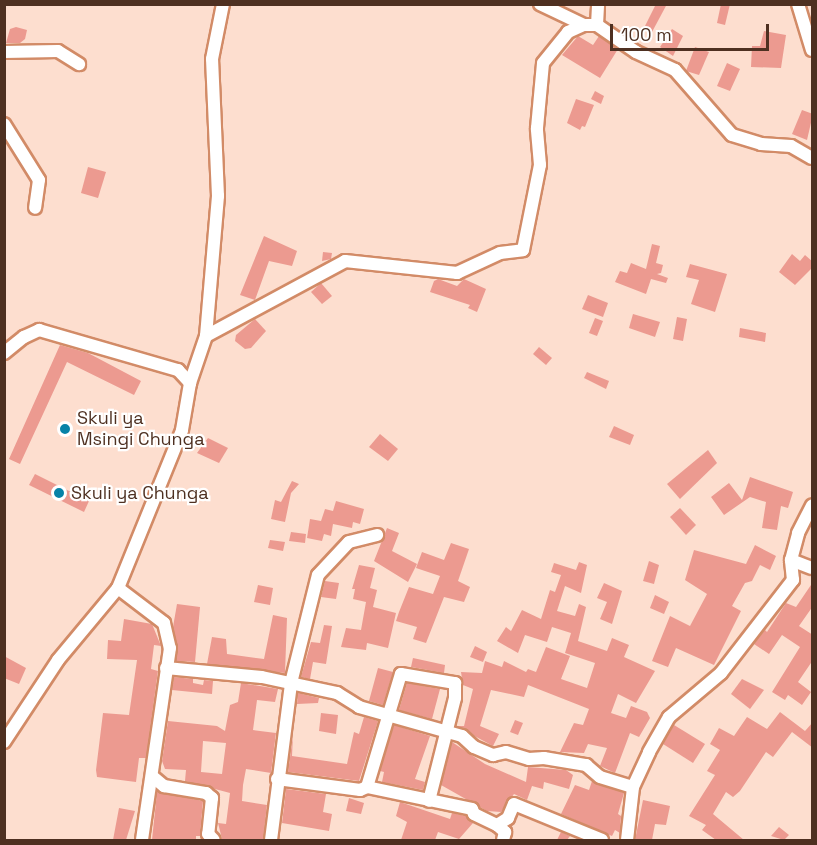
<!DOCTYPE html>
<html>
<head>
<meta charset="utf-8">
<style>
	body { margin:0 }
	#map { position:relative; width:817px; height:845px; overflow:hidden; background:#fddecf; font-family:"Space Grotesk",sans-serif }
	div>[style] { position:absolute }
	.building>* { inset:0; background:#ec9a90 }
	.roads { filter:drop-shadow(2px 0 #d28b67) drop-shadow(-2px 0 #d28b67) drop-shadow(0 2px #d28b67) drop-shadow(0 -2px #d28b67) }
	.street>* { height:12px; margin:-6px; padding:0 6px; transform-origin:6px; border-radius:6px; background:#fff }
	.dots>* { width:16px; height:16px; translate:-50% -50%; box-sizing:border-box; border:3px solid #fff; border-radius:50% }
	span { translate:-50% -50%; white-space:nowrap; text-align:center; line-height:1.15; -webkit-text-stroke:4.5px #fff; paint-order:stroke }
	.poi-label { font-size:18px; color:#4e3021 }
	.left { translate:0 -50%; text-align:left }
	.frame { position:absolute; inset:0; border:6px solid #4e3021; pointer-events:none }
	.scale { position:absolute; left:610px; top:24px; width:159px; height:27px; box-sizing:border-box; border:3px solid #4e3021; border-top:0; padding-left:8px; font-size:18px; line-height:21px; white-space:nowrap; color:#4e3021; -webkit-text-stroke:4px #fff; paint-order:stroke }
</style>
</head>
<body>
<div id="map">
	<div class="building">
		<i style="clip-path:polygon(656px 4px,667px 4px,652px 32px,644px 28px)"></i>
		<i style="clip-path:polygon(721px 4px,730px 4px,725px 25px,717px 23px)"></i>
		<i style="clip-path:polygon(16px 27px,27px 30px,25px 39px,20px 43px,6px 43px,10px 29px)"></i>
		<i style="clip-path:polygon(672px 29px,683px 36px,673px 56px,660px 47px)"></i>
		<i style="clip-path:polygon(764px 31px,786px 35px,781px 68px,751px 67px,752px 46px,760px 46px)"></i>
		<i style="clip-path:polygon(578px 36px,593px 45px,599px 36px,618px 49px,600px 78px,562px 55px)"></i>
		<i style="clip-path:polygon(695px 47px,709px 52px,699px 75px,686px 71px)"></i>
		<i style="clip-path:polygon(727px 63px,740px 69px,730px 91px,717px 86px)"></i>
		<i style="clip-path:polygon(595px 91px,604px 96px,601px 104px,591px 99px)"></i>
		<i style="clip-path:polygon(576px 99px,594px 105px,585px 127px,582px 126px,580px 130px,567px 123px)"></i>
		<i style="clip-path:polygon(802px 110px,813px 114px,807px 140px,792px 134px)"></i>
		<i style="clip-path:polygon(88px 167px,106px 172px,98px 198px,81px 193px)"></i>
		<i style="clip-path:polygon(264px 236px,297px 251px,292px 266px,269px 261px,255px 300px,240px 295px)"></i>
		<i style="clip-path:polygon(652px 244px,660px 246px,656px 263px,663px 265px,661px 273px,657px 274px,668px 278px,666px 283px,651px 279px,646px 294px,615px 282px,620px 271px,627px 273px,631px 263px,646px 269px)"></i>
		<i style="clip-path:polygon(323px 252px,332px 253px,331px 259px,322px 261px)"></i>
		<i style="clip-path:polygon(792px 254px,800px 261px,805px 255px,813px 262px,813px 267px,795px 285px,779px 272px)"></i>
		<i style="clip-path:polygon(690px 264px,727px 274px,715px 312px,691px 304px,699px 280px,686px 277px)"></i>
		<i style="clip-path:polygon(438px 279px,457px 286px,464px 279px,486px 289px,477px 312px,468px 308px,470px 305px,430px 292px,434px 281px)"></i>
		<i style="clip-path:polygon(321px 283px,332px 296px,322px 304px,311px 292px)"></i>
		<i style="clip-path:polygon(588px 295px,608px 303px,603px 317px,582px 309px)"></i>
		<i style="clip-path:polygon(633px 314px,660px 322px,655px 337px,629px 328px)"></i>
		<i style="clip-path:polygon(677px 317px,687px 319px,683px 341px,673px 339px)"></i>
		<i style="clip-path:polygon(595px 318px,603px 321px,597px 336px,589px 333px)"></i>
		<i style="clip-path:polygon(255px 319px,266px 331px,251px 348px,245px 349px,235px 341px,236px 335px)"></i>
		<i style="clip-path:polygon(740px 328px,766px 333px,765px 342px,739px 337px)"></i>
		<i style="clip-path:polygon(60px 345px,88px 353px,141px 381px,134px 395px,67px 362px,20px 464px,9px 459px)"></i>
		<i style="clip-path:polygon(539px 347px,552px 358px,546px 365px,533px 354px)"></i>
		<i style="clip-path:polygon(587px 372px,609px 381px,606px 389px,584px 378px)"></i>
		<i style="clip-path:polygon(614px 426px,634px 435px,630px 445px,609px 437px)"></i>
		<i style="clip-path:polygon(380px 434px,398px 449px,388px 461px,369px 447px)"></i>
		<i style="clip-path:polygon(208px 438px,228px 448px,219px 463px,197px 453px)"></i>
		<i style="clip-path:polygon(708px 450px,717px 463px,680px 499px,667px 484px)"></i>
		<i style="clip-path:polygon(35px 474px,89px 501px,84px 512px,29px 485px)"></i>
		<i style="clip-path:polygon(750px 477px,793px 492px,788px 508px,781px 506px,777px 530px,762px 528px,766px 502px,750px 497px,724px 515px,711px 497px,729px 483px,742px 500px)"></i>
		<i style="clip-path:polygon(292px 481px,299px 484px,291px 493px,285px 522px,271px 519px,275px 500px,281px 502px)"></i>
		<i style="clip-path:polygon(336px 501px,364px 509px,360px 524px,353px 522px,352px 528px,333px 524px,331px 536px,324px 534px,322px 541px,307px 538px,310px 519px,321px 521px,325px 509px,333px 511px)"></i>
		<i style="clip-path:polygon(680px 508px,696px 525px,686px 535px,670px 517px)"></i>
		<i style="clip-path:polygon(387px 528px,399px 533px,392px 551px,417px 564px,408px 582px,374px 561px)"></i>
		<i style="clip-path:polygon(291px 532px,306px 534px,305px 543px,289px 541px)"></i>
		<i style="clip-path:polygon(270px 540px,285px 542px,283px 551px,268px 548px)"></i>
		<i style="clip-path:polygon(451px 543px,469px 549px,458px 581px,470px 587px,464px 602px,444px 597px,426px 643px,413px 639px,417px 627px,396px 621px,399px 612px,409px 587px,433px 594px,440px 576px,416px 568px,422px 552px,444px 560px)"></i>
		<i style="clip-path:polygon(755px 545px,776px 556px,770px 570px,760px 565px,752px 581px,745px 583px,732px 606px,741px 611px,714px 665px,676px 648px,668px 667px,652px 661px,670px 616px,690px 626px,707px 594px,685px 580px,694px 550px,746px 564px)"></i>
		<i style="clip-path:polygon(649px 561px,659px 565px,654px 584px,643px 581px)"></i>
		<i style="clip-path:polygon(579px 562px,587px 565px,581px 593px,565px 586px,557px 611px,575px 616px,579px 604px,586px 607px,578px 641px,607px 651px,612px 638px,629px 645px,624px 657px,655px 671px,636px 703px,618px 694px,611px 713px,626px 718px,631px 706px,647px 712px,650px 718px,639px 737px,630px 733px,615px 773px,600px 766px,607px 748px,588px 744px,584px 753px,560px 752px,574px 723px,583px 725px,589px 709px,528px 685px,524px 697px,491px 690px,480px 726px,499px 734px,493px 746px,456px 726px,464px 726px,473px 689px,463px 685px,461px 672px,482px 673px,485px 661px,502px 667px,504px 661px,526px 672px,528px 669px,536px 672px,546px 647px,570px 656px,561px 679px,587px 688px,595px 663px,565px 653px,571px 633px,552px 627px,547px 642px,525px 635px,518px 653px,497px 641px,506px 627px,511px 631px,522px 610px,541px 619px,550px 590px,555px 592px,561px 575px,551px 572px,554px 563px,576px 570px)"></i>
		<i style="clip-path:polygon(359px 565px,375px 568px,370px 588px,377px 590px,373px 607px,396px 613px,388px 648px,367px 643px,366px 650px,341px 647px,346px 628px,361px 630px,366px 602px,353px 599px,355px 589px,352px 589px)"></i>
		<i style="clip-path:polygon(325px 581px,339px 583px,336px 599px,321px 597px)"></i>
		<i style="clip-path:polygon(813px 582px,813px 606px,799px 626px,813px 635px,813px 660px,798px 682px,811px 692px,802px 705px,788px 695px,785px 700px,772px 692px,800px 647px,782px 635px,769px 654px,754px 644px,765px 630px,767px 632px,786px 603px,796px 607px)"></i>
		<i style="clip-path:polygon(604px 583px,622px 591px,612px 624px,600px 619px,607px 602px,597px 598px)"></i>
		<i style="clip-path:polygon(258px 585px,273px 588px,270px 605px,254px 602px)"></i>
		<i style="clip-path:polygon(655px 595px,669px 602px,664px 614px,650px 608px)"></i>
		<i style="clip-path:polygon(177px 604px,200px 607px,195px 662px,176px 661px,173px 627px)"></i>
		<i style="clip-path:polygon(273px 615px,287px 618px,285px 673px,207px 664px,212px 637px,226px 639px,227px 654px,264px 659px)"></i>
		<i style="clip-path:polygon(124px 619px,152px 624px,161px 646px,154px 645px,151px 669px,158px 671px,146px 758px,139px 758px,136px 782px,97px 777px,96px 770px,103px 713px,129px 715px,137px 660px,107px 659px,108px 640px,121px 641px)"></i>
		<i style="clip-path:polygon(324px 625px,332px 626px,326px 664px,313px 662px,310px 679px,301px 677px,311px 642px,320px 643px)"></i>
		<i style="clip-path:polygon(475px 646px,487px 652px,483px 662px,470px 657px)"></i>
		<i style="clip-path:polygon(4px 656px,26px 668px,19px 684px,4px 678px)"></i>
		<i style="clip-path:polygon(413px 658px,445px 665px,444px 673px,411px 667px)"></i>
		<i style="clip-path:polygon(378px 668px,393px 672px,383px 705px,369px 701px)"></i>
		<i style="clip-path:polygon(174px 677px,193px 679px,193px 683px,203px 685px,204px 680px,213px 681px,212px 694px,172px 690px)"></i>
		<i style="clip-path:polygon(742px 679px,764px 690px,750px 709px,731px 694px)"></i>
		<i style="clip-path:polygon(evenodd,241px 683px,278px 689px,275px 702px,257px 700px,253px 730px,276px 733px,271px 773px,246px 769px,243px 785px,242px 801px,267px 805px,263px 840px,222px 839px,218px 823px,226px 824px,230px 793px,185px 781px,186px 770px,165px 769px,162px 761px,168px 721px,217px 726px,225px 731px,230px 705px,238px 702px,241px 683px,203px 741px,226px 743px,222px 774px,201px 772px,203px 741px)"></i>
		<i style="clip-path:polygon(407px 683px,440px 689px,432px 719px,399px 710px)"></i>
		<i style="clip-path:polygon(298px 693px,319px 698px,318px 703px,297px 704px)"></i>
		<i style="clip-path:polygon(780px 712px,805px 731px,813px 722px,813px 748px,792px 732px,773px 757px,766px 752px,740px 791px,733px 797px,726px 792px,713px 814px,744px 840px,716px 840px,702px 830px,706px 825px,689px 816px,715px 775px,707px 771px,720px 750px,710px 744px,719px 728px,734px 736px,747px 717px,767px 729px)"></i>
		<i style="clip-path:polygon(321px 713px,338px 715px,336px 734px,319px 731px)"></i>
		<i style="clip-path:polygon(364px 717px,378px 721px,359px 781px,288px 772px,293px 735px,292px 756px,347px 764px,354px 732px,359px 734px)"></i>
		<i style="clip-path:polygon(515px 720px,523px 723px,518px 735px,510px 732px)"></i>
		<i style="clip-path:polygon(394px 725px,430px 736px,415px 779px,425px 782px,423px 790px,382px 782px,384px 772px,380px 771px)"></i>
		<i style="clip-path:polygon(674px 725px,705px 744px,693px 763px,663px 744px)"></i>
		<i style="clip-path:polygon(452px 742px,485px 764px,526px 782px,528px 767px,566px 770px,573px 775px,569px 789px,544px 782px,543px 789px,532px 786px,527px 800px,514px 794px,501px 812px,487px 811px,441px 785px)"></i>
		<i style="clip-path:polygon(592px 781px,624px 793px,618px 814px,621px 816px,620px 833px,615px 830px,612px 836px,561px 814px,575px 785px,589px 790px)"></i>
		<i style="clip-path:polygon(286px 789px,326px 794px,323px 812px,332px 814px,329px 831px,282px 823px)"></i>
		<i style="clip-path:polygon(157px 792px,203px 801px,200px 836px,196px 836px,196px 840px,152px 840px)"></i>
		<i style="clip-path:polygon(349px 798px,364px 803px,361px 814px,346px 811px)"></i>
		<i style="clip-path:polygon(643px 800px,670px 806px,666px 825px,655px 824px,652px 840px,635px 840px)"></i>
		<i style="clip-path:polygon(400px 802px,450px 819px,452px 813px,466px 816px,473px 823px,459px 839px,438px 832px,435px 840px,401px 840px,407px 822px,396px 816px)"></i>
		<i style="clip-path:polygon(119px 808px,135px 811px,126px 840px,113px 840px)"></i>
		<i style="clip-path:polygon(779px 827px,789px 835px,784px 840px,771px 836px)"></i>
		<i style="clip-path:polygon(561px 832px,570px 836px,567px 840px,557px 840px)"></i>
	</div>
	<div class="roads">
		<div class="street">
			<i style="left:540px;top:4px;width:49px;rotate:25.5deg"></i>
			<i style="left:584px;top:25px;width:13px"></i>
			<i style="left:597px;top:25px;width:47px;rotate:34.7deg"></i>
			<i style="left:636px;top:52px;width:43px;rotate:24.8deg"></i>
			<i style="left:675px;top:70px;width:86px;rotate:48.8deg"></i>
			<i style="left:732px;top:135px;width:30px;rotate:17deg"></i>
			<i style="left:761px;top:144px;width:30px;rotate:4deg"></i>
			<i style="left:791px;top:146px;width:24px;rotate:30deg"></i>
			<i style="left:798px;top:4px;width:48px;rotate:73.1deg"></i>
			<i style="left:597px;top:25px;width:21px;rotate:-87deg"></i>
			<i style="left:4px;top:52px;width:54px;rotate:-1.1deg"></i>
			<i style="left:58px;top:51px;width:25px;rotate:32deg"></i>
			<i style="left:4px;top:124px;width:66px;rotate:58deg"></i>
			<i style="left:39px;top:180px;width:28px;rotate:98deg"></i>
			<i style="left:206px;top:336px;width:158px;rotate:-28.3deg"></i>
			<i style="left:345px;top:261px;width:113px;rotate:6.1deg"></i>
			<i style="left:457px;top:273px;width:47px;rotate:-24.9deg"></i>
			<i style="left:500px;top:253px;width:23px;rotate:-7deg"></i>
			<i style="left:523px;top:250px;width:87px;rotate:-78.7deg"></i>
			<i style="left:540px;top:165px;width:37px;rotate:-95deg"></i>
			<i style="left:537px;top:128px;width:65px;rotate:-84.7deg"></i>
			<i style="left:543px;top:63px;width:40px;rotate:-51deg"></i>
			<i style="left:568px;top:32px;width:17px;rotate:-24deg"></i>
			<i style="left:4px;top:353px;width:26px;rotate:-39deg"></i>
			<i style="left:24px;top:337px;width:17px;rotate:-25deg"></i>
			<i style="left:39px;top:330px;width:145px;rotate:16.1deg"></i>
			<i style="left:178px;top:370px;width:18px;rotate:47deg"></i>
			<i style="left:791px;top:560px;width:22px;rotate:21deg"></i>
			<i style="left:118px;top:588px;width:58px;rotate:37.3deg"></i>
			<i style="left:164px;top:623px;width:26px;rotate:77deg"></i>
			<i style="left:170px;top:648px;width:194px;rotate:98.3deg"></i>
			<i style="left:166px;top:668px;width:96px;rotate:5.4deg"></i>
			<i style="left:262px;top:677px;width:77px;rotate:12deg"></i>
			<i style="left:337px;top:693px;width:26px;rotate:32deg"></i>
			<i style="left:359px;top:707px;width:107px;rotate:15.7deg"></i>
			<i style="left:462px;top:736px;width:16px;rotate:43deg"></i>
			<i style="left:474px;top:747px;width:21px;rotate:23deg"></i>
			<i style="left:493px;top:755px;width:13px;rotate:-13deg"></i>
			<i style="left:506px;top:752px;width:24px;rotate:17deg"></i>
			<i style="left:529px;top:759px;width:15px;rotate:-4deg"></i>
			<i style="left:544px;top:758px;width:43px;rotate:9.5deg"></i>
			<i style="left:586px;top:765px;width:18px;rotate:41deg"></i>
			<i style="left:600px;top:777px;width:34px;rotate:17deg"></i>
			<i style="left:4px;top:742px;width:98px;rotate:-56.6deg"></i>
			<i style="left:58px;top:660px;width:94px;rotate:-50.2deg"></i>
			<i style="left:118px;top:588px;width:170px;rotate:-67.9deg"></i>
			<i style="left:182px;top:430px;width:48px;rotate:-80.3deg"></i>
			<i style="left:190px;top:383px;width:50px;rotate:-71.2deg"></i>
			<i style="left:206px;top:336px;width:141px;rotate:-85.1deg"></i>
			<i style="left:218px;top:196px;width:137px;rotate:-92.5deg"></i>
			<i style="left:212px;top:59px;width:56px;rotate:-78.7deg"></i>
			<i style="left:152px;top:776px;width:16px;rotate:40deg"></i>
			<i style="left:164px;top:786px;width:43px;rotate:9.5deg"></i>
			<i style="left:206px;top:793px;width:8px;rotate:40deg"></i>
			<i style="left:212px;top:798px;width:36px;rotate:96deg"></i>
			<i style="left:208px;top:834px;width:8px;rotate:45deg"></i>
			<i style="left:277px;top:779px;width:84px;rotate:7.5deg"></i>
			<i style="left:360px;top:790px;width:8px;rotate:-23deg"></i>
			<i style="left:367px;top:787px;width:107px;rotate:11.8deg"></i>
			<i style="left:472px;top:809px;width:5px;rotate:68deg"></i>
			<i style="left:474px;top:814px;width:25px;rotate:26deg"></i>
			<i style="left:497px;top:825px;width:13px;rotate:-32deg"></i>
			<i style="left:508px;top:818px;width:15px;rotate:-67deg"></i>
			<i style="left:514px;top:804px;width:95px;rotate:22.2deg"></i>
			<i style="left:367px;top:787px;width:118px;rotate:-73.3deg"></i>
			<i style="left:401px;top:674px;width:55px;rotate:9.5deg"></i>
			<i style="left:455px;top:683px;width:15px;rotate:90deg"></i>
			<i style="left:455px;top:698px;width:106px;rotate:104.2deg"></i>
			<i style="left:497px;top:825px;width:11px;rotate:41deg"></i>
			<i style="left:505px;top:832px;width:8px;rotate:104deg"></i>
			<i style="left:271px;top:840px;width:158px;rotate:-82.7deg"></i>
			<i style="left:291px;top:683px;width:111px;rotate:-76deg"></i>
			<i style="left:318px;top:575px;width:45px;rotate:-46.8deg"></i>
			<i style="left:349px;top:542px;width:29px;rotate:-14deg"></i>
			<i style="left:627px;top:840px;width:53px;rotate:-83.5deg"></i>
			<i style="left:633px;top:787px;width:38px;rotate:-65deg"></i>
			<i style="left:649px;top:752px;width:40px;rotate:-60.3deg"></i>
			<i style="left:669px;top:717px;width:68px;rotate:-40.2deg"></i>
			<i style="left:721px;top:673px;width:118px;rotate:-52.3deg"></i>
			<i style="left:793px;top:580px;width:20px;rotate:-96deg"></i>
			<i style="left:791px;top:560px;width:28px;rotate:-75deg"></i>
			<i style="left:798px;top:533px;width:31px;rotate:-63deg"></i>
		</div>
	</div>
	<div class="dots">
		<i style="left:65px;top:429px;background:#0782a7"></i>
		<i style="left:59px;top:493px;background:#0782a7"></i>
	</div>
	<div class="poi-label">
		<span class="left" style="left:77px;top:429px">Skuli ya<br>Msingi Chunga</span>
		<span class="left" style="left:71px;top:493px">Skuli ya Chunga</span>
	</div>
	<div class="frame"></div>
	<div class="scale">100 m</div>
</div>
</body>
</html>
